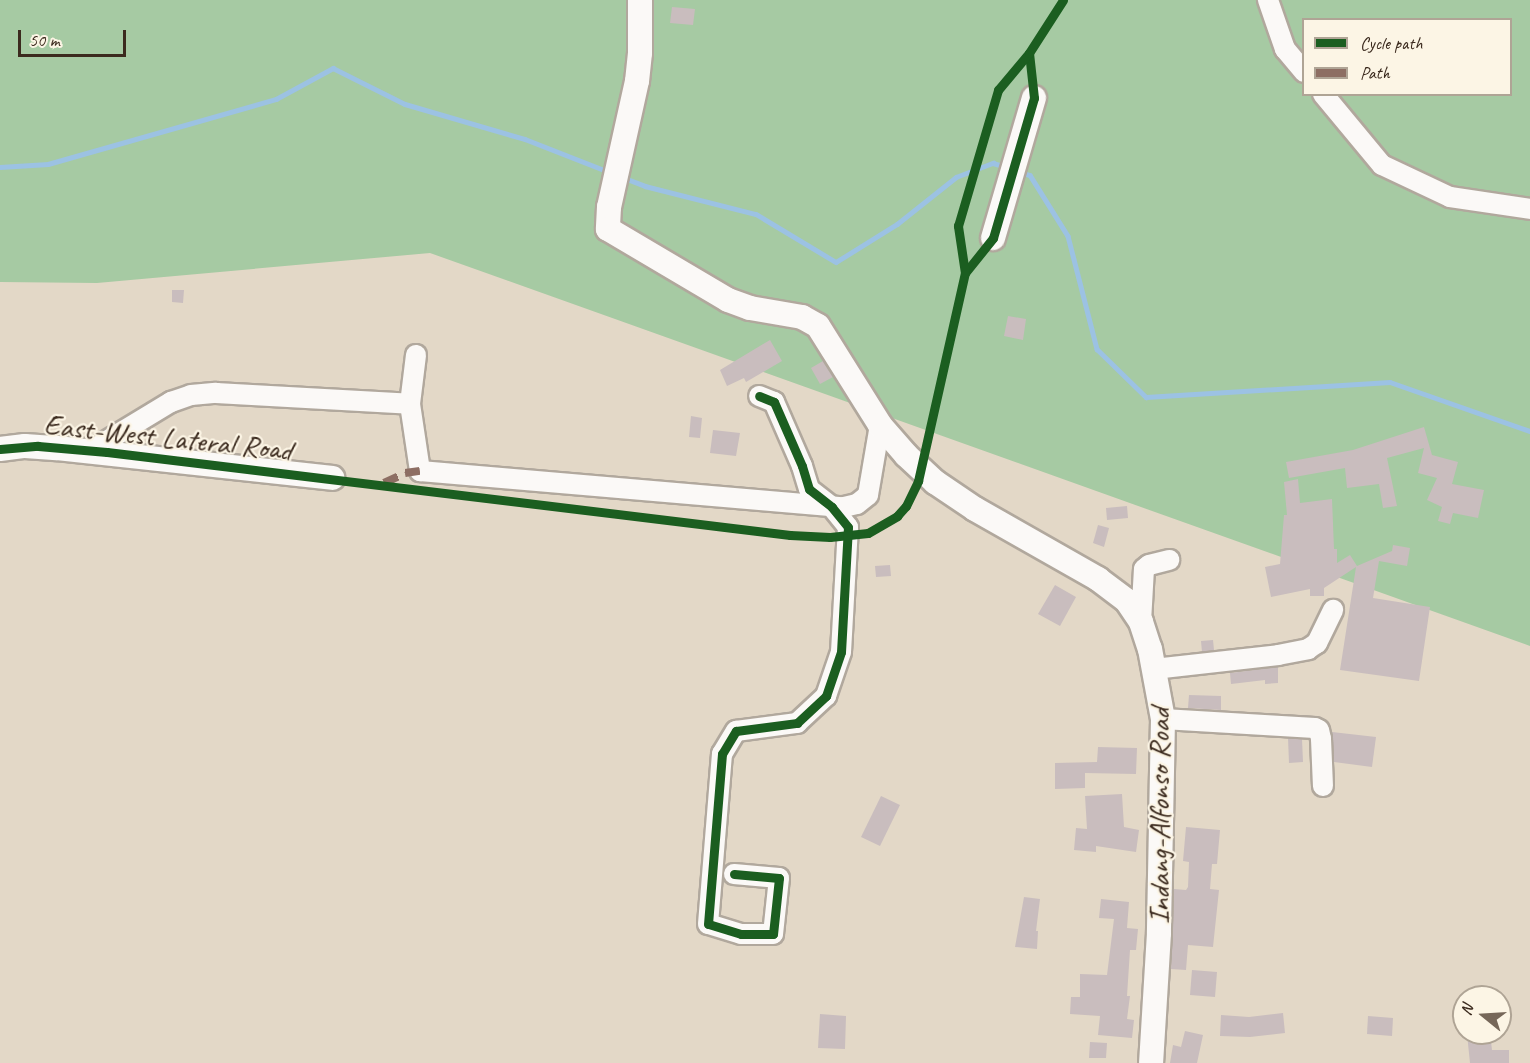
<!DOCTYPE html>
<html>
<head>
<meta charset="utf-8">
<style>
	body { margin:0 }
	#map { position:relative; width:1530px; height:1063px; overflow:hidden; background:#e3d8c7; font-family:Caveat,sans-serif }
	div>[style] { position:absolute }
	.forest>* { inset:0; background:#a6caa3 }
	.stream>* { height:4.5px; margin:-2.25px; padding:0 2.25px; transform-origin:2.25px; border-radius:2.25px; background:#9cc2e3 }
	.building>* { inset:0; background:#c9bdbe }
	.roads { filter:drop-shadow(2px 0 #b1a89d) drop-shadow(-2px 0 #b1a89d) drop-shadow(0 2px #b1a89d) drop-shadow(0 -2px #b1a89d) }
	.minor>* { height:20px; margin:-10px; padding:0 10px; transform-origin:10px; border-radius:10px; background:#fbf9f7 }
	.major>* { height:24px; margin:-12px; padding:0 12px; transform-origin:12px; border-radius:12px; background:#fbf9f7 }
	.quiet>* { height:8px; margin-top:-4px; transform-origin:0; background:repeating-linear-gradient(90deg,#8d6e63 0 15px,transparent 0 23px) }
	.cycleway>* { height:9px; margin:-4.5px; padding:0 4.5px; transform-origin:4.5px; border-radius:4.5px; background:#1b5e20 }
	span { translate:-50% -50%; white-space:nowrap; text-align:center; line-height:1.15; -webkit-text-stroke:4.5px #fcf5e5; paint-order:stroke }
	.street-label { font-size:30px; color:#3b2a1e }
	.legend { position:absolute; left:1302px; top:18px; width:210px; height:78px; box-sizing:border-box; background:#fcf5e5; border:2px solid #afa495; margin:0; padding:8px 10px; list-style:none; font-size:18px; color:#3b2a1e }
	.legend li { display:flex; align-items:center; gap:12px; height:30px }
	.legend b { width:30px; border:2px solid #afa495 }
	.north { position:absolute; left:1452px; top:985px; width:60px; height:60px; box-sizing:border-box; background:#fcf5e5; border:2px solid #afa495; border-radius:50%; rotate:288deg; font-size:16px; font-weight:700; line-height:24px; text-align:center; color:#3b2a1e }
	.north::after { content:''; display:block; margin:auto; width:21px; height:27px; background:#766759; clip-path:polygon(50% 0,100% 100%,50% 72%,0 100%) }
	.scale { position:absolute; left:18px; top:30px; width:108px; height:27px; box-sizing:border-box; border:3px solid #3b2a1e; border-top:0; padding-left:8px; font-size:18px; line-height:21px; white-space:nowrap; color:#3b2a1e; -webkit-text-stroke:4px #fcf5e5; paint-order:stroke }
</style>
</head>
<body>
<div id="map">
	<div class="forest">
		<i style="clip-path:polygon(evenodd,0 0,1530px 0,1530px 646px,430px 253px,97px 283px,0 282px,0 0,1304px 20px,1510px 20px,1510px 94px,1304px 94px,1304px 20px)"></i>
	</div>
	<div class="stream">
		<i style="left:0;top:167px;width:48px;rotate:-3.6deg"></i>
		<i style="left:48px;top:164px;width:237px;rotate:-15.9deg"></i>
		<i style="left:276px;top:99px;width:65px;rotate:-28.5deg"></i>
		<i style="left:333px;top:68px;width:80px;rotate:26.6deg"></i>
		<i style="left:405px;top:104px;width:125px;rotate:16.3deg"></i>
		<i style="left:525px;top:139px;width:90px;rotate:21.4deg"></i>
		<i style="left:1020px;top:172px;width:10px;rotate:17deg"></i>
		<i style="left:1030px;top:175px;width:72px;rotate:58.1deg"></i>
		<i style="left:1068px;top:236px;width:117px;rotate:75.6deg"></i>
		<i style="left:1097px;top:349px;width:69px;rotate:44.4deg"></i>
		<i style="left:1146px;top:397px;width:244px;rotate:-3.5deg"></i>
		<i style="left:1390px;top:382px;width:148px;rotate:19.3deg"></i>
		<i style="left:622px;top:177px;width:25px;rotate:21deg"></i>
		<i style="left:645px;top:186px;width:114px;rotate:14.2deg"></i>
		<i style="left:756px;top:214px;width:93px;rotate:31deg"></i>
		<i style="left:836px;top:262px;width:72px;rotate:-31.9deg"></i>
		<i style="left:897px;top:224px;width:75px;rotate:-38.5deg"></i>
		<i style="left:956px;top:177px;width:40px;rotate:-21deg"></i>
		<i style="left:993px;top:163px;width:14px;rotate:17deg"></i>
	</div>
	<div class="building">
		<i style="clip-path:polygon(672px 7px,695px 9px,693px 25px,670px 23px)"></i>
		<i style="clip-path:polygon(172px 290px,184px 290px,183px 303px,172px 302px)"></i>
		<i style="clip-path:polygon(1008px 316px,1026px 319px,1023px 340px,1004px 336px)"></i>
		<i style="clip-path:polygon(770px 340px,782px 361px,746px 382px,744px 378px,727px 386px,720px 370px)"></i>
		<i style="clip-path:polygon(823px 361px,833px 377px,820px 384px,811px 368px)"></i>
		<i style="clip-path:polygon(691px 416px,702px 418px,700px 438px,689px 437px)"></i>
		<i style="clip-path:polygon(1424px 427px,1432px 455px,1458px 462px,1452px 484px,1484px 490px,1478px 518px,1453px 513px,1450px 524px,1438px 521px,1442px 507px,1427px 500px,1437px 478px,1418px 473px,1424px 448px,1387px 458px,1397px 506px,1383px 508px,1379px 484px,1347px 488px,1345px 468px,1289px 478px,1286px 462px,1353px 450px)"></i>
		<i style="clip-path:polygon(713px 430px,740px 433px,736px 456px,710px 453px)"></i>
		<i style="clip-path:polygon(1298px 479px,1300px 503px,1332px 499px,1334px 549px,1337px 549px,1337px 563px,1350px 555px,1357px 566px,1392px 551px,1393px 545px,1410px 548px,1407px 566px,1379px 561px,1373px 598px,1430px 607px,1419px 681px,1340px 670px,1356px 567px,1324px 588px,1324px 596px,1310px 596px,1310px 589px,1271px 597px,1265px 567px,1280px 564px,1284px 515px,1287px 515px,1284px 482px)"></i>
		<i style="clip-path:polygon(1127px 506px,1128px 518px,1107px 520px,1106px 508px)"></i>
		<i style="clip-path:polygon(1098px 525px,1109px 528px,1104px 547px,1093px 543px)"></i>
		<i style="clip-path:polygon(890px 565px,891px 576px,876px 577px,875px 566px)"></i>
		<i style="clip-path:polygon(1055px 585px,1076px 597px,1060px 626px,1038px 614px)"></i>
		<i style="clip-path:polygon(1213px 640px,1214px 650px,1202px 652px,1201px 641px)"></i>
		<i style="clip-path:polygon(1278px 667px,1278px 683px,1265px 684px,1265px 680px,1231px 684px,1230px 673px)"></i>
		<i style="clip-path:polygon(1189px 695px,1221px 696px,1221px 710px,1188px 708px)"></i>
		<i style="clip-path:polygon(1332px 732px,1376px 737px,1372px 767px,1334px 762px)"></i>
		<i style="clip-path:polygon(1288px 738px,1302px 739px,1303px 762px,1289px 763px)"></i>
		<i style="clip-path:polygon(1098px 747px,1137px 748px,1136px 774px,1085px 773px,1085px 788px,1055px 789px,1055px 763px,1097px 762px)"></i>
		<i style="clip-path:polygon(1122px 794px,1124px 827px,1139px 830px,1136px 852px,1096px 846px,1096px 852px,1074px 850px,1076px 828px,1087px 829px,1085px 796px)"></i>
		<i style="clip-path:polygon(881px 796px,900px 805px,880px 846px,861px 837px)"></i>
		<i style="clip-path:polygon(1186px 827px,1220px 830px,1217px 864px,1212px 864px,1210px 889px,1219px 890px,1213px 947px,1188px 945px,1186px 970px,1171px 969px,1174px 889px,1186px 890px,1188px 887px,1189px 862px,1183px 861px)"></i>
		<i style="clip-path:polygon(1024px 897px,1040px 899px,1036px 931px,1038px 931px,1037px 949px,1015px 947px)"></i>
		<i style="clip-path:polygon(1101px 899px,1129px 902px,1127px 928px,1138px 929px,1136px 950px,1130px 950px,1127px 996px,1130px 996px,1127px 1019px,1134px 1020px,1132px 1038px,1098px 1035px,1100px 1016px,1070px 1014px,1071px 997px,1080px 997px,1080px 974px,1107px 975px,1114px 919px,1099px 918px)"></i>
		<i style="clip-path:polygon(1192px 970px,1217px 972px,1215px 997px,1190px 995px)"></i>
		<i style="clip-path:polygon(1283px 1013px,1285px 1033px,1250px 1037px,1220px 1036px,1221px 1015px,1249px 1017px)"></i>
		<i style="clip-path:polygon(820px 1014px,846px 1016px,845px 1049px,818px 1048px)"></i>
		<i style="clip-path:polygon(1368px 1016px,1393px 1018px,1392px 1036px,1367px 1034px)"></i>
		<i style="clip-path:polygon(1185px 1031px,1203px 1035px,1197px 1063px,1170px 1063px,1173px 1045px,1181px 1047px)"></i>
		<i style="clip-path:polygon(1490px 1033px,1492px 1050px,1509px 1050px,1509px 1063px,1470px 1063px,1467px 1034px)"></i>
		<i style="clip-path:polygon(1090px 1042px,1107px 1043px,1106px 1058px,1089px 1058px)"></i>
	</div>
	<div class="roads">
		<div class="minor">
			<i style="left:1268px;top:0;width:52px;rotate:70.9deg"></i>
			<i style="left:1285px;top:49px;width:30px;rotate:50deg"></i>
			<i style="left:1323px;top:94px;width:92px;rotate:50.3deg"></i>
			<i style="left:1382px;top:165px;width:75px;rotate:25.2deg"></i>
			<i style="left:1450px;top:197px;width:81px;rotate:8.5deg"></i>
			<i style="left:416px;top:355px;width:49px;rotate:97deg"></i>
			<i style="left:410px;top:404px;width:68px;rotate:81.5deg"></i>
			<i style="left:420px;top:471px;width:426px;rotate:4.9deg"></i>
			<i style="left:844px;top:507px;width:13px;rotate:-13deg"></i>
			<i style="left:857px;top:504px;width:14px;rotate:-39deg"></i>
			<i style="left:868px;top:495px;width:71px;rotate:-80.3deg"></i>
			<i style="left:90px;top:451px;width:95px;rotate:-31.2deg"></i>
			<i style="left:171px;top:402px;width:21px;rotate:-19deg"></i>
			<i style="left:191px;top:395px;width:25px;rotate:-5deg"></i>
			<i style="left:216px;top:393px;width:194px;rotate:3.2deg"></i>
			<i style="left:1141px;top:622px;width:53px;rotate:-86.8deg"></i>
			<i style="left:1144px;top:569px;width:6px;rotate:-39deg"></i>
			<i style="left:1149px;top:565px;width:21px;rotate:-14deg"></i>
			<i style="left:1154px;top:669px;width:125px;rotate:-6.4deg"></i>
			<i style="left:1278px;top:655px;width:31px;rotate:-11deg"></i>
			<i style="left:1308px;top:649px;width:11px;rotate:-34deg"></i>
			<i style="left:1317px;top:643px;width:37px;rotate:-64deg"></i>
			<i style="left:1163px;top:719px;width:152px;rotate:3.4deg"></i>
			<i style="left:1315px;top:728px;width:4px;rotate:27deg"></i>
			<i style="left:1319px;top:730px;width:9px;rotate:77deg"></i>
			<i style="left:1321px;top:739px;width:47px;rotate:87.6deg"></i>
			<i style="left:734px;top:874px;width:45px;rotate:5.1deg"></i>
			<i style="left:779px;top:878px;width:56px;rotate:96.1deg"></i>
			<i style="left:773px;top:934px;width:32px;rotate:180deg"></i>
			<i style="left:741px;top:934px;width:34px;rotate:-163deg"></i>
			<i style="left:708px;top:924px;width:171px;rotate:-85.3deg"></i>
			<i style="left:722px;top:754px;width:27px;rotate:-59deg"></i>
			<i style="left:736px;top:731px;width:62px;rotate:-7.5deg"></i>
			<i style="left:797px;top:723px;width:40px;rotate:-43deg"></i>
			<i style="left:826px;top:696px;width:46px;rotate:-71.2deg"></i>
			<i style="left:841px;top:652px;width:125px;rotate:-86.8deg"></i>
			<i style="left:848px;top:527px;width:26px;rotate:-129deg"></i>
			<i style="left:832px;top:507px;width:29px;rotate:-142deg"></i>
			<i style="left:809px;top:489px;width:24px;rotate:-107deg"></i>
			<i style="left:802px;top:466px;width:70px;rotate:-113.6deg"></i>
			<i style="left:774px;top:402px;width:16px;rotate:-158deg"></i>
		</div>
		<div class="major">
			<i style="left:640px;top:0;width:53px;rotate:90deg"></i>
			<i style="left:640px;top:53px;width:28px;rotate:96deg"></i>
			<i style="left:637px;top:81px;width:129px;rotate:102.5deg"></i>
			<i style="left:609px;top:207px;width:22px;rotate:93deg"></i>
			<i style="left:608px;top:229px;width:139px;rotate:30.6deg"></i>
			<i style="left:728px;top:300px;width:23px;rotate:20deg"></i>
			<i style="left:750px;top:308px;width:53px;rotate:9.8deg"></i>
			<i style="left:802px;top:317px;width:18px;rotate:29deg"></i>
			<i style="left:818px;top:326px;width:117px;rotate:57.9deg"></i>
			<i style="left:880px;top:425px;width:40px;rotate:49deg"></i>
			<i style="left:906px;top:455px;width:40px;rotate:43deg"></i>
			<i style="left:935px;top:482px;width:48px;rotate:34deg"></i>
			<i style="left:975px;top:509px;width:142px;rotate:29.6deg"></i>
			<i style="left:1098px;top:579px;width:36px;rotate:37deg"></i>
			<i style="left:1127px;top:601px;width:25px;rotate:56deg"></i>
			<i style="left:1141px;top:622px;width:28px;rotate:72deg"></i>
			<i style="left:1150px;top:649px;width:71px;rotate:79.5deg"></i>
			<i style="left:1163px;top:719px;width:214px;rotate:91.1deg"></i>
			<i style="left:1159px;top:933px;width:130px;rotate:93.5deg"></i>
			<i style="left:993px;top:238px;width:146px;rotate:-73.7deg"></i>
			<i style="left:0;top:449px;width:25px;rotate:-7deg"></i>
			<i style="left:25px;top:446px;width:32px;rotate:4deg"></i>
			<i style="left:57px;top:448px;width:277px;rotate:6.2deg"></i>
		</div>
	</div>
	<div class="quiet">
		<i style="left:384px;top:483px;width:23px;rotate:-25deg"></i>
		<i style="left:405px;top:473px;width:15px;rotate:-8deg"></i>
	</div>
	<div class="cycleway">
		<i style="left:965px;top:273px;width:45px;rotate:-51.3deg"></i>
		<i style="left:993px;top:238px;width:146px;rotate:-73.7deg"></i>
		<i style="left:1034px;top:98px;width:45px;rotate:-96.3deg"></i>
		<i style="left:0;top:449px;width:38px;rotate:-5deg"></i>
		<i style="left:38px;top:446px;width:69px;rotate:5deg"></i>
		<i style="left:107px;top:452px;width:688px;rotate:6.93deg"></i>
		<i style="left:790px;top:535px;width:40px;rotate:2.9deg"></i>
		<i style="left:830px;top:537px;width:38px;rotate:-6deg"></i>
		<i style="left:868px;top:533px;width:34px;rotate:-30deg"></i>
		<i style="left:897px;top:516px;width:13px;rotate:-48deg"></i>
		<i style="left:906px;top:506px;width:28px;rotate:-64deg"></i>
		<i style="left:918px;top:481px;width:213px;rotate:-77.3deg"></i>
		<i style="left:965px;top:273px;width:48px;rotate:-98.5deg"></i>
		<i style="left:958px;top:226px;width:142px;rotate:-73.6deg"></i>
		<i style="left:998px;top:90px;width:48px;rotate:-50deg"></i>
		<i style="left:1029px;top:53px;width:63px;rotate:-57.3deg"></i>
		<i style="left:734px;top:874px;width:45px;rotate:5.1deg"></i>
		<i style="left:779px;top:878px;width:56px;rotate:96.1deg"></i>
		<i style="left:773px;top:934px;width:32px;rotate:180deg"></i>
		<i style="left:741px;top:934px;width:34px;rotate:-163deg"></i>
		<i style="left:708px;top:924px;width:171px;rotate:-85.3deg"></i>
		<i style="left:722px;top:754px;width:27px;rotate:-59deg"></i>
		<i style="left:736px;top:731px;width:62px;rotate:-7.5deg"></i>
		<i style="left:797px;top:723px;width:40px;rotate:-43deg"></i>
		<i style="left:826px;top:696px;width:46px;rotate:-71.2deg"></i>
		<i style="left:841px;top:652px;width:125px;rotate:-86.8deg"></i>
		<i style="left:848px;top:527px;width:26px;rotate:-129deg"></i>
		<i style="left:832px;top:507px;width:29px;rotate:-142deg"></i>
		<i style="left:809px;top:489px;width:24px;rotate:-107deg"></i>
		<i style="left:802px;top:466px;width:70px;rotate:-113.6deg"></i>
		<i style="left:774px;top:402px;width:16px;rotate:-158deg"></i>
	</div>
	<div class="street-label">
		<span style="left:168px;top:437px;rotate:6deg">East-West Lateral Road</span>
		<span style="left:1159px;top:816px;rotate:-90deg">Indang-Alfonso Road</span>
	</div>
	<ul class="legend">
	<li><b style="height:8px;background:#1b5e20"></b>Cycle path</li>
	<li><b style="height:8px;background:#8d6e63"></b>Path</li>
	</ul>
	<div class="north">N</div>
	<div class="scale">50 m</div>
</div>
</body>
</html>
